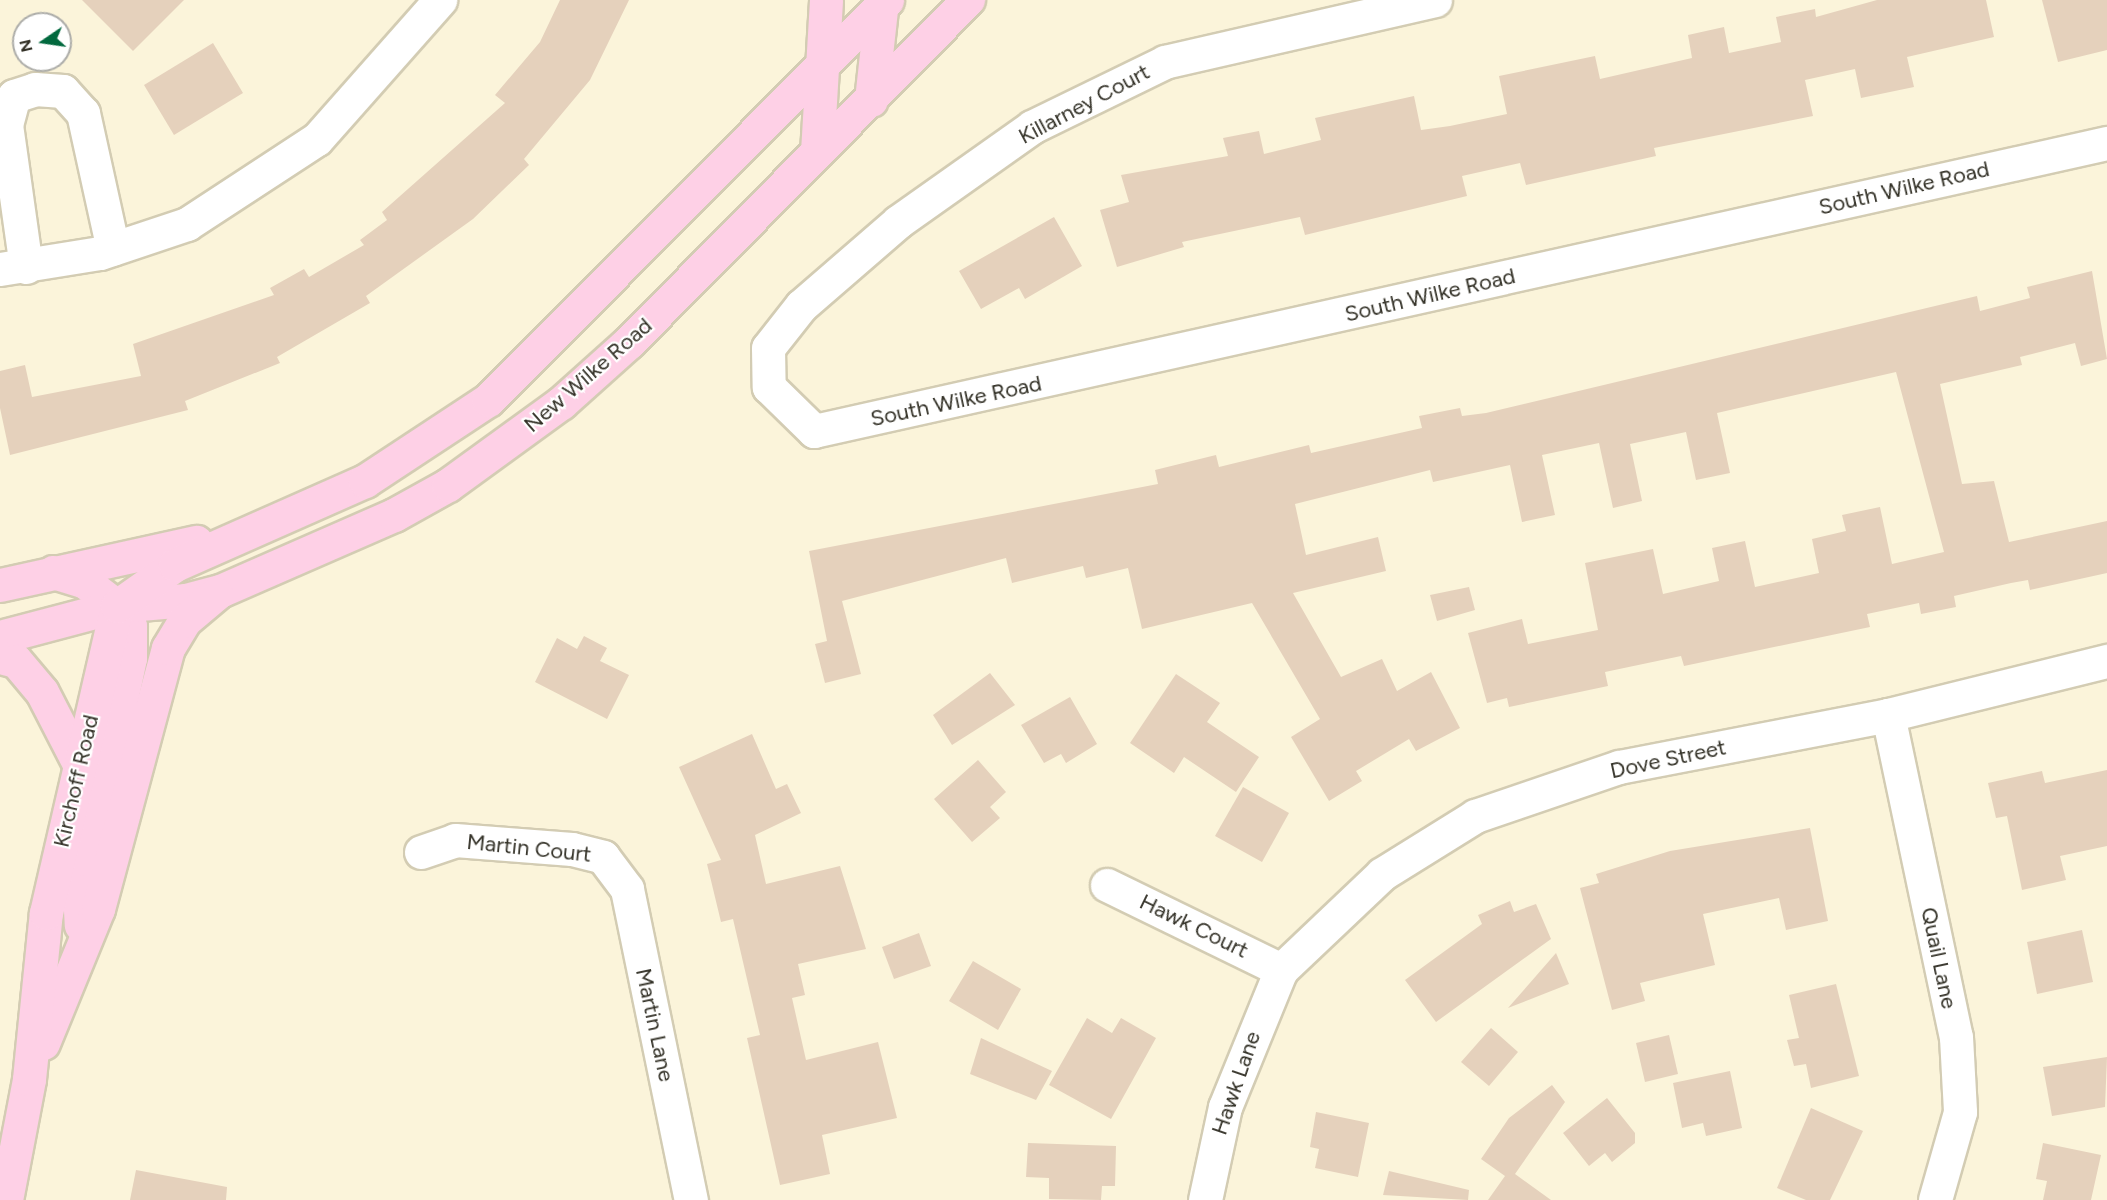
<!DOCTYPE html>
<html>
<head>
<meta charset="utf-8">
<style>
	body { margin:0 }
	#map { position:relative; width:2107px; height:1200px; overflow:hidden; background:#fbf4da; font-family:Figtree,sans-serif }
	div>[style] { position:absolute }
	.building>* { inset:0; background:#e5d1bc }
	.roads { filter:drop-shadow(2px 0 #d3ccb3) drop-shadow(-2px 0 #d3ccb3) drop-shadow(0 2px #d3ccb3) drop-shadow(0 -2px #d3ccb3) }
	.minor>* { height:33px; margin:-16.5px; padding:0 16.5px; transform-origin:16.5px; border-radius:16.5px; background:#fff }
	.major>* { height:33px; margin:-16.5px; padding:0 16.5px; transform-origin:16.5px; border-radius:16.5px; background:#fed0e6 }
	span { translate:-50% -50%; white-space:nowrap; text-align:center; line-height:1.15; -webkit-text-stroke:4.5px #fff; paint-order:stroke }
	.street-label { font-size:22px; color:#333127 }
	.north { position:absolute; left:12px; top:12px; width:60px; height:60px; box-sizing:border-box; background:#fff; border:2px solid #adada9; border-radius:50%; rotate:257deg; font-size:16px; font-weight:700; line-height:24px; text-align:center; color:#333127 }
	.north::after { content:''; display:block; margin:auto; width:21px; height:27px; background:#02693e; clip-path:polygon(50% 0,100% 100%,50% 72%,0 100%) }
</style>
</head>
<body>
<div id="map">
	<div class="building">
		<i style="clip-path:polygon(82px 0,184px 0,133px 51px)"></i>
		<i style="clip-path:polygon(560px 0,629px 0,590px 80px,524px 159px,529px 165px,473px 219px,366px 296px,370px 303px,277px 357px,280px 363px,185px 401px,188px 410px,10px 455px,0 408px,0 371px,25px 365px,32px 397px,141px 376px,133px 344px,274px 295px,270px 288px,304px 269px,309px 277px,364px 245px,360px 240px,387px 220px,382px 212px,505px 103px,495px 95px,540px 42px)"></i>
		<i style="clip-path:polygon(1877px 0,1986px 0,1994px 37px,1907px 57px,1914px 87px,1861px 98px,1855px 69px,1805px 80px,1813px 116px,1654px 148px,1656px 156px,1526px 185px,1520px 163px,1462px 176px,1467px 196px,1305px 235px,1300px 217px,1182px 242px,1184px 247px,1117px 267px,1100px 210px,1129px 202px,1121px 175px,1228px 156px,1223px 138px,1259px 131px,1264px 154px,1321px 140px,1315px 118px,1414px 96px,1421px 130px,1450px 126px,1507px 114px,1499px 76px,1595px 56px,1600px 79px,1692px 58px,1688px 35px,1724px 27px,1729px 53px,1781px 42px,1776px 17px,1815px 9px,1816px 17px)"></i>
		<i style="clip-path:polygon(2042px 0,2107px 0,2107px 50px,2058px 62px)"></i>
		<i style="clip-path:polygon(213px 43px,243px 93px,174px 135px,144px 85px)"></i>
		<i style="clip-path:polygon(1054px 217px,1082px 266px,1025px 299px,1019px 288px,981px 309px,959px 271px)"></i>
		<i style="clip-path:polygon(2092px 271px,2107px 359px,2081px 366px,2075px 343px,2020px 357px,2022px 365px,1940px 384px,1962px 484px,1994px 481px,2009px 542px,2107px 521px,2107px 573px,2030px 590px,2028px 580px,2011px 583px,1954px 596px,1956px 607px,1921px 614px,1919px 603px,1867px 614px,1870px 627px,1684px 666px,1681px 656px,1605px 672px,1608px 686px,1509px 707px,1507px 698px,1487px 703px,1468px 633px,1522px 619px,1528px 644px,1598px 630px,1585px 563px,1653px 549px,1663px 594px,1719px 581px,1712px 548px,1745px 541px,1755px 587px,1819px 573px,1812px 539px,1846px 531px,1842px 515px,1880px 507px,1892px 564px,1944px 552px,1896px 372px,1717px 413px,1730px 473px,1696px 480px,1686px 432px,1630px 444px,1642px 501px,1613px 508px,1599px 443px,1542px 455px,1555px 515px,1522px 522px,1510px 465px,1433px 482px,1430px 470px,1295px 504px,1306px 555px,1378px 537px,1386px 571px,1293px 593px,1341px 677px,1382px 659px,1397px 691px,1431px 672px,1460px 728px,1416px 751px,1409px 739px,1356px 771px,1362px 781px,1329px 801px,1291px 737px,1320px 719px,1252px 603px,1142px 629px,1128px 568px,1086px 578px,1083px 566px,1012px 583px,1006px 558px,842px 601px,861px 674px,825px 683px,815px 644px,827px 641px,809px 551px,1158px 484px,1155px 470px,1216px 455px,1219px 467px,1309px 445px,1311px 453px,1422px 428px,1419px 416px,1460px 408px,1462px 416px,1486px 413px,1977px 296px,1980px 311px,2030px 298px,2027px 287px)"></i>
		<i style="clip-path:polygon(1469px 587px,1475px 610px,1437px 621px,1430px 595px)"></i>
		<i style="clip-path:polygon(584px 636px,607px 648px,600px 661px,629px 675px,607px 719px,535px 682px,557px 638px,577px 649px)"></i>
		<i style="clip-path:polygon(990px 673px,1015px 705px,952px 745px,933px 715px)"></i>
		<i style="clip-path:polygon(1176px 674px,1220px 703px,1207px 722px,1259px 757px,1236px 792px,1184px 757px,1174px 773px,1130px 743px)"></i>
		<i style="clip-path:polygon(1070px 697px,1097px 744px,1066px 763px,1061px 754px,1044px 763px,1021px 725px)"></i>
		<i style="clip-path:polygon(752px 734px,776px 789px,787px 784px,801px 813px,755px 835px,766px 884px,840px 866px,866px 949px,798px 964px,805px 995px,792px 998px,806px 1060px,878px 1042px,897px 1118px,822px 1135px,830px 1174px,780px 1185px,747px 1038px,760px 1035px,733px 919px,721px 922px,707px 864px,721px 860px,679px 767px)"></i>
		<i style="clip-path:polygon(978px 760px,1006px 792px,990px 807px,1000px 818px,972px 842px,934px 799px)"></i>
		<i style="clip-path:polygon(2107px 770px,2107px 846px,2060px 856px,2066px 880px,2022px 890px,2007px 816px,1996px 818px,1988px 783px,2042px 771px,2045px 783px)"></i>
		<i style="clip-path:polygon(1243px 787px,1289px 813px,1262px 862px,1215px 836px)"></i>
		<i style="clip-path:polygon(1810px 828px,1828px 921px,1786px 930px,1779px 898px,1703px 914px,1715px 965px,1640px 983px,1645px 1001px,1612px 1010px,1580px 888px,1599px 883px,1596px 874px,1670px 851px)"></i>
		<i style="clip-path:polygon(1510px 901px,1514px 912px,1536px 904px,1551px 939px,1436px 1022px,1405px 980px,1482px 924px,1478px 915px)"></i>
		<i style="clip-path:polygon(2082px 930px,2093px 982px,2037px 994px,2027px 942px)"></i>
		<i style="clip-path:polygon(919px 933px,931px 966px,894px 979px,882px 947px)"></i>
		<i style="clip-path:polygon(1556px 953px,1569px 984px,1508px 1008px)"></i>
		<i style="clip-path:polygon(973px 961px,1021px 989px,998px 1030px,949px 1001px)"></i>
		<i style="clip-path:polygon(1836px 984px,1859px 1076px,1811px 1088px,1806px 1064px,1794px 1066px,1787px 1040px,1799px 1038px,1789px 995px)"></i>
		<i style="clip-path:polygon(1087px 1018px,1112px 1033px,1121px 1018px,1156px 1038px,1111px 1119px,1049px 1085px)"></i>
		<i style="clip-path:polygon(1491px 1028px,1518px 1052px,1489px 1086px,1461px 1062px)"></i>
		<i style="clip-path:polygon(1669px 1035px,1678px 1074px,1645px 1082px,1636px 1043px)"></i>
		<i style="clip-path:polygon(981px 1038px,1052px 1071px,1036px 1100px,970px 1074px)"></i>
		<i style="clip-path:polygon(2107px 1057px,2105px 1107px,2052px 1116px,2043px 1067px)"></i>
		<i style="clip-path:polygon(1730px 1071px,1742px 1128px,1706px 1136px,1703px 1123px,1682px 1128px,1673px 1083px)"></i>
		<i style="clip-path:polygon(1552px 1085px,1565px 1102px,1515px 1174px,1551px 1200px,1488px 1200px,1505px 1176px,1481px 1159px,1509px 1118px)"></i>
		<i style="clip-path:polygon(1607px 1098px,1635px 1133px,1635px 1143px,1612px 1162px,1605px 1153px,1589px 1166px,1563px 1133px)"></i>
		<i style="clip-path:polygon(1811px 1108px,1863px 1131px,1830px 1200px,1806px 1200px,1777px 1188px)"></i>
		<i style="clip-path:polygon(1316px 1112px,1369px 1123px,1358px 1177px,1315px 1168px,1319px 1149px,1310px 1147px)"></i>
		<i style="clip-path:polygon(1028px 1143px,1116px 1146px,1115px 1186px,1102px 1186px,1101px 1200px,1049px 1199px,1049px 1178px,1026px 1177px)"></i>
		<i style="clip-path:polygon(2043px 1143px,2101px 1155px,2091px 1200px,2043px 1200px,2047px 1181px,2036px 1179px)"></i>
		<i style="clip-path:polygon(136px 1170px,227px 1187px,226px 1200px,130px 1200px)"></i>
		<i style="clip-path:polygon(1389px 1171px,1469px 1190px,1468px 1200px,1383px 1195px)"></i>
	</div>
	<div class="roads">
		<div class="minor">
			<i style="left:1435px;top:0;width:277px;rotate:167.1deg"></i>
			<i style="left:1165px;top:62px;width:148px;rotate:154deg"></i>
			<i style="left:1032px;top:127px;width:164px;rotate:144.7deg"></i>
			<i style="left:898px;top:222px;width:128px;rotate:139.1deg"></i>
			<i style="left:801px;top:306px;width:53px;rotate:128.2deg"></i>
			<i style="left:768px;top:348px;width:39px;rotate:89deg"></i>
			<i style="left:769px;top:387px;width:63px;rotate:44.4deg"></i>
			<i style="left:814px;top:431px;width:1325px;rotate:-12.56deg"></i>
			<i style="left:26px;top:267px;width:143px;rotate:-98deg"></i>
			<i style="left:6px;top:125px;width:30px;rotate:-75deg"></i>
			<i style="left:14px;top:96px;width:22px;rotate:-18deg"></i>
			<i style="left:35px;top:89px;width:28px;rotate:4deg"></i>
			<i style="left:63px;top:91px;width:30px;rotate:48deg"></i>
			<i style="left:83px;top:113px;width:139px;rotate:77.6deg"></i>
			<i style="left:0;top:269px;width:101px;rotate:-9.1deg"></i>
			<i style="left:100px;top:253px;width:92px;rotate:-18.4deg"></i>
			<i style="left:187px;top:224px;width:155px;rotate:-33.2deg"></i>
			<i style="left:317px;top:139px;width:186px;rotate:-48.5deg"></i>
			<i style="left:1888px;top:715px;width:329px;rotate:78.1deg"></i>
			<i style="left:1956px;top:1037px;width:75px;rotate:86.9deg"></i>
			<i style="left:1960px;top:1112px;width:91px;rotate:105.9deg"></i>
			<i style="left:421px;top:852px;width:36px;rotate:-19deg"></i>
			<i style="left:455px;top:840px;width:117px;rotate:4.4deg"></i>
			<i style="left:572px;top:849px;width:32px;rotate:14deg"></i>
			<i style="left:603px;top:857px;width:40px;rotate:53deg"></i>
			<i style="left:627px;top:889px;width:318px;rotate:78.4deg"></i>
			<i style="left:1107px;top:885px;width:194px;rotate:26deg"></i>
			<i style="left:1205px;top:1200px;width:95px;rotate:-77.9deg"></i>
			<i style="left:1225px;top:1107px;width:148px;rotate:-67.8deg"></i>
			<i style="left:1281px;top:970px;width:139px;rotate:-43.5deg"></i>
			<i style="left:1382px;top:874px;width:110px;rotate:-31.9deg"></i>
			<i style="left:1475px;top:816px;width:152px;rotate:-18.8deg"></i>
			<i style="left:1619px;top:767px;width:274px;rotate:-10.9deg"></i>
			<i style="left:1888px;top:715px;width:226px;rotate:-13.9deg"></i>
		</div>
		<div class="major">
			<i style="left:871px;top:100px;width:101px;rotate:-83.7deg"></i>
			<i style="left:817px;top:152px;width:152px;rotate:-86.6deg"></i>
			<i style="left:53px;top:572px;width:34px;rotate:17deg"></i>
			<i style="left:85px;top:582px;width:40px;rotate:37deg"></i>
			<i style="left:117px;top:606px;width:24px;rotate:57deg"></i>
			<i style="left:130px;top:626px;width:32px;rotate:90deg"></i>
			<i style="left:130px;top:658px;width:239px;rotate:102.3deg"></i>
			<i style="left:79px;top:891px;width:34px;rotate:87deg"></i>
			<i style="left:0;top:585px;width:201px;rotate:-12.4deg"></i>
			<i style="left:0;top:637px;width:121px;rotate:-14.8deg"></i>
			<i style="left:117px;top:606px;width:69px;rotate:-5deg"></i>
			<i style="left:186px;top:600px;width:35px;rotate:-15deg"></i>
			<i style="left:220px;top:591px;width:190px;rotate:-23.6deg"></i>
			<i style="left:394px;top:515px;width:62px;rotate:-29.1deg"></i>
			<i style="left:448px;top:485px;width:140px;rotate:-36deg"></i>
			<i style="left:561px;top:403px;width:91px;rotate:-41.9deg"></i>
			<i style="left:629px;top:342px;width:482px;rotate:-45.3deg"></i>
			<i style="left:0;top:657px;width:16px;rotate:14deg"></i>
			<i style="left:16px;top:661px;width:40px;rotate:50deg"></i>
			<i style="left:42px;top:692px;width:83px;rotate:62.8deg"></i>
			<i style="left:43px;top:1043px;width:145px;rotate:-67.7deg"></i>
			<i style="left:98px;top:909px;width:270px;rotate:-75deg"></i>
			<i style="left:168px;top:648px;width:31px;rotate:-59deg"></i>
			<i style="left:184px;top:621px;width:42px;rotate:-40.2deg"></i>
			<i style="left:6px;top:1200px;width:123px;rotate:-79.2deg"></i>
			<i style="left:29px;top:1079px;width:167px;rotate:-84.2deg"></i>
			<i style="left:46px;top:913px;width:315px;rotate:-77deg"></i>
			<i style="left:117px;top:606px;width:71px;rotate:-35.3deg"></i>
			<i style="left:175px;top:565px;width:208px;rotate:-23.9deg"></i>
			<i style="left:365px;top:481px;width:147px;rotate:-33.4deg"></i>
			<i style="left:488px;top:400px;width:565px;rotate:-45.07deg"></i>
		</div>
	</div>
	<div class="street-label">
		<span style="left:1084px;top:104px;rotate:-28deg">Killarney Court</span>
		<span style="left:1904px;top:188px;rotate:-13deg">South Wilke Road</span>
		<span style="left:1430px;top:295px;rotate:-13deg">South Wilke Road</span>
		<span style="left:588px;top:375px;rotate:-41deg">New Wilke Road</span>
		<span style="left:956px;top:401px;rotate:-12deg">South Wilke Road</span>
		<span style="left:1668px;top:759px;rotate:-12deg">Dove Street</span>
		<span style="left:76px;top:781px;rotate:-77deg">Kirchoff Road</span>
		<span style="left:529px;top:848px;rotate:6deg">Martin Court</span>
		<span style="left:1194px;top:926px;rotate:26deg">Hawk Court</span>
		<span style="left:1939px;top:958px;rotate:78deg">Quail Lane</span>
		<span style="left:655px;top:1025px;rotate:78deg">Martin Lane</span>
		<span style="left:1236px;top:1083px;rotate:-71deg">Hawk Lane</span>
	</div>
	<div class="north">N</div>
</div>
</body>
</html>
